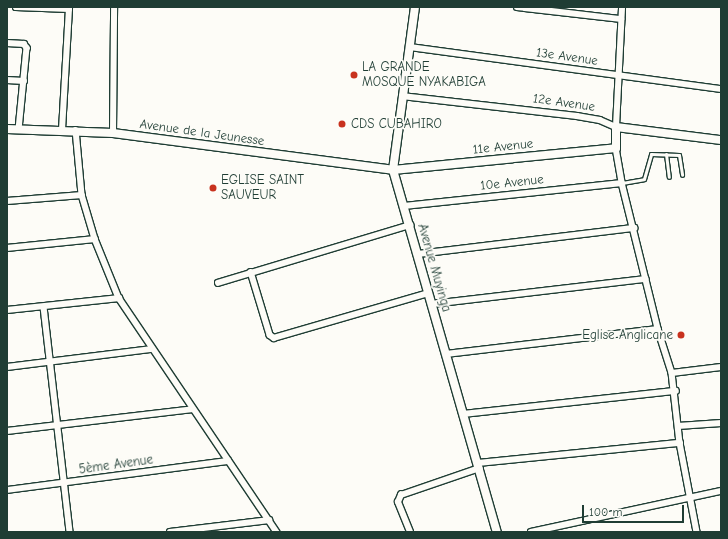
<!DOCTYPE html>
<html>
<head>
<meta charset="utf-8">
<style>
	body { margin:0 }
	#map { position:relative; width:728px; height:539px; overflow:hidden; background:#fdfcf7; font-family:"Comic Neue",sans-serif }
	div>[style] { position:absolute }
	.roads { filter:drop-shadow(1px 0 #1f3d34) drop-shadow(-1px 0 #1f3d34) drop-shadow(0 1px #1f3d34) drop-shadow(0 -1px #1f3d34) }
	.lane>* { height:3px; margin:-1.5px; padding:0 1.5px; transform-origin:1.5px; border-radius:1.5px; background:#fdfcf7 }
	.street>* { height:5.5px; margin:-2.75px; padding:0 2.75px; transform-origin:2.75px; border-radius:2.75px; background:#fdfcf7 }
	.secondary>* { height:8px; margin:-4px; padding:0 4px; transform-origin:4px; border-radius:4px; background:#fdfcf7 }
	.dots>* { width:11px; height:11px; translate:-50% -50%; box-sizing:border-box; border:2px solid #fdfcf7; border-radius:50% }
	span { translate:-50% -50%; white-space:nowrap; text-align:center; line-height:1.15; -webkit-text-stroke:3.5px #fdfcf7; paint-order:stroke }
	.street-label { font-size:13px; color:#1f3d34 }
	.poi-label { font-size:13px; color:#1f3d34 }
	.left { translate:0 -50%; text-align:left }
	.right { translate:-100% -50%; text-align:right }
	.frame { position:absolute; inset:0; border:8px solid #1f3d34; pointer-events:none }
	.scale { position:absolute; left:582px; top:505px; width:102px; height:18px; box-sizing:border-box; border:2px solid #1f3d34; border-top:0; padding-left:5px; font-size:12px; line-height:14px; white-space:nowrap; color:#1f3d34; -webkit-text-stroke:3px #fdfcf7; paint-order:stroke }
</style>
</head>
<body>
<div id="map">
	<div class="roads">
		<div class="lane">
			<i style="left:666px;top:154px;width:23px;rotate:83deg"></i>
			<i style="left:622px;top:183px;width:22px;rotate:-10deg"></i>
			<i style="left:644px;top:179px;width:26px;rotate:-74deg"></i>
			<i style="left:651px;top:154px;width:28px;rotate:2deg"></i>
			<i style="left:679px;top:155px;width:20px;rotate:81deg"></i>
		</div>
		<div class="street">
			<i style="left:16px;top:7px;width:53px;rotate:2.2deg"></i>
			<i style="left:517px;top:7px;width:105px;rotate:6.6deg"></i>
			<i style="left:7px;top:43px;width:17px;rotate:3deg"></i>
			<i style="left:24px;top:44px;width:5px;rotate:53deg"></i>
			<i style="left:27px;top:48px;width:81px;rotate:95.6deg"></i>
			<i style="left:410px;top:47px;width:314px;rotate:7.7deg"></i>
			<i style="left:7px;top:80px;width:17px;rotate:3deg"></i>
			<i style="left:402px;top:96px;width:176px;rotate:6.5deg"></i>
			<i style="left:577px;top:116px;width:23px;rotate:10deg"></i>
			<i style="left:600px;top:120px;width:17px;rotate:24deg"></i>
			<i style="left:616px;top:127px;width:120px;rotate:-87.1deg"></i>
			<i style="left:62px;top:130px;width:123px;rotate:-86.7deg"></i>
			<i style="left:76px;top:130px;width:65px;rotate:84.7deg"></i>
			<i style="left:82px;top:195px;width:46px;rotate:73.5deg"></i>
			<i style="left:95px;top:239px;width:64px;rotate:67.9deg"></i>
			<i style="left:119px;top:298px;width:282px;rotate:56deg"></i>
			<i style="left:113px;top:133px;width:126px;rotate:-89.5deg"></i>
			<i style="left:616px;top:148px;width:36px;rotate:80deg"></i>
			<i style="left:622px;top:183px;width:150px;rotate:76.1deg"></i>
			<i style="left:658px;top:329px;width:46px;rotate:72.3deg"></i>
			<i style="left:672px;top:373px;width:70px;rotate:83.5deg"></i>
			<i style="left:680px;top:443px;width:91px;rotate:79.2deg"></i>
			<i style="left:7px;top:201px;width:75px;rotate:-4.6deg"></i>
			<i style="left:404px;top:206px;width:219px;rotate:-6deg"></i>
			<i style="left:7px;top:248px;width:88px;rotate:-5.8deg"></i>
			<i style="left:418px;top:254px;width:218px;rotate:-6.9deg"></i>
			<i style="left:251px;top:272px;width:66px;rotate:73.2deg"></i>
			<i style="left:270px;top:335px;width:5px;rotate:37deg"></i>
			<i style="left:274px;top:338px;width:161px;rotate:-16.2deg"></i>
			<i style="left:218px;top:283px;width:201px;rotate:-16.8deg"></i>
			<i style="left:432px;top:304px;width:215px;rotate:-6.7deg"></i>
			<i style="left:44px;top:307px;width:226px;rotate:83.4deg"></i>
			<i style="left:7px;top:310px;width:113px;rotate:-6.1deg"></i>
			<i style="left:446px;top:354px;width:213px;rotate:-6.7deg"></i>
			<i style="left:7px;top:367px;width:146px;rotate:-7.1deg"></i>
			<i style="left:672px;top:373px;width:49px;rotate:-7deg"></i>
			<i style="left:463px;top:414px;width:214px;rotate:-6.2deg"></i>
			<i style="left:678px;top:426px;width:43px;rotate:-4deg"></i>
			<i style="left:7px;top:431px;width:187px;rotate:-6.7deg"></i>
			<i style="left:478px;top:463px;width:203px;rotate:-5.7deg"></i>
			<i style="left:7px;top:490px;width:223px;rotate:-7.5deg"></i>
			<i style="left:170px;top:532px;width:100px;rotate:-6.9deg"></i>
			<i style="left:410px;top:532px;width:32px;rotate:-112deg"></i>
			<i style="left:398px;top:502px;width:8px;rotate:-67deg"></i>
			<i style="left:401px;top:495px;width:83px;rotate:-18.9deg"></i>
			<i style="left:531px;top:532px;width:194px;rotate:-12.2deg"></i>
		</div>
		<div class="secondary">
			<i style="left:415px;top:7px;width:164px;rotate:97.7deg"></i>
			<i style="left:393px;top:170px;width:377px;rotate:74deg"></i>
			<i style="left:7px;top:129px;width:106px;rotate:2.2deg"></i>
			<i style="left:113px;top:133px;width:282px;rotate:7.5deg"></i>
			<i style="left:393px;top:170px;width:224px;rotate:-5.6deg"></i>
			<i style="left:616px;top:148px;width:21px;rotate:-90deg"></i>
			<i style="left:616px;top:127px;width:106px;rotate:7.1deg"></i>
		</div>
	</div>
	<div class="dots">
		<i style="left:354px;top:75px;background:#c8321e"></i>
		<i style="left:342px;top:124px;background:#c8321e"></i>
		<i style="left:213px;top:188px;background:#c8321e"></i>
		<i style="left:681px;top:335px;background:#c8321e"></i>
	</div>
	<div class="street-label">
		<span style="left:567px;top:57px;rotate:8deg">13e Avenue</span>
		<span style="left:564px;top:103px;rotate:8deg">12e Avenue</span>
		<span style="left:202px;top:133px;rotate:8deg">Avenue de la Jeunesse</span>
		<span style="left:503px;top:147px;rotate:-6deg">11e Avenue</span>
		<span style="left:512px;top:183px;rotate:-6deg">10e Avenue</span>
		<span style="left:434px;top:268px;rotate:74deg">Avenue Muyinga</span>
		<span style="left:116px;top:465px;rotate:-8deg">5ème Avenue</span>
	</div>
	<div class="poi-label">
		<span class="left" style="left:362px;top:75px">LA GRANDE<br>MOSQUE NYAKABIGA</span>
		<span class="left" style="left:351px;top:124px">CDS CUBAHIRO</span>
		<span class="left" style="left:221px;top:188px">EGLISE SAINT<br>SAUVEUR</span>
		<span class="right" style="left:673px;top:335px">Eglise Anglicane</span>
	</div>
	<div class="frame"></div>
	<div class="scale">100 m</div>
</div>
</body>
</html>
